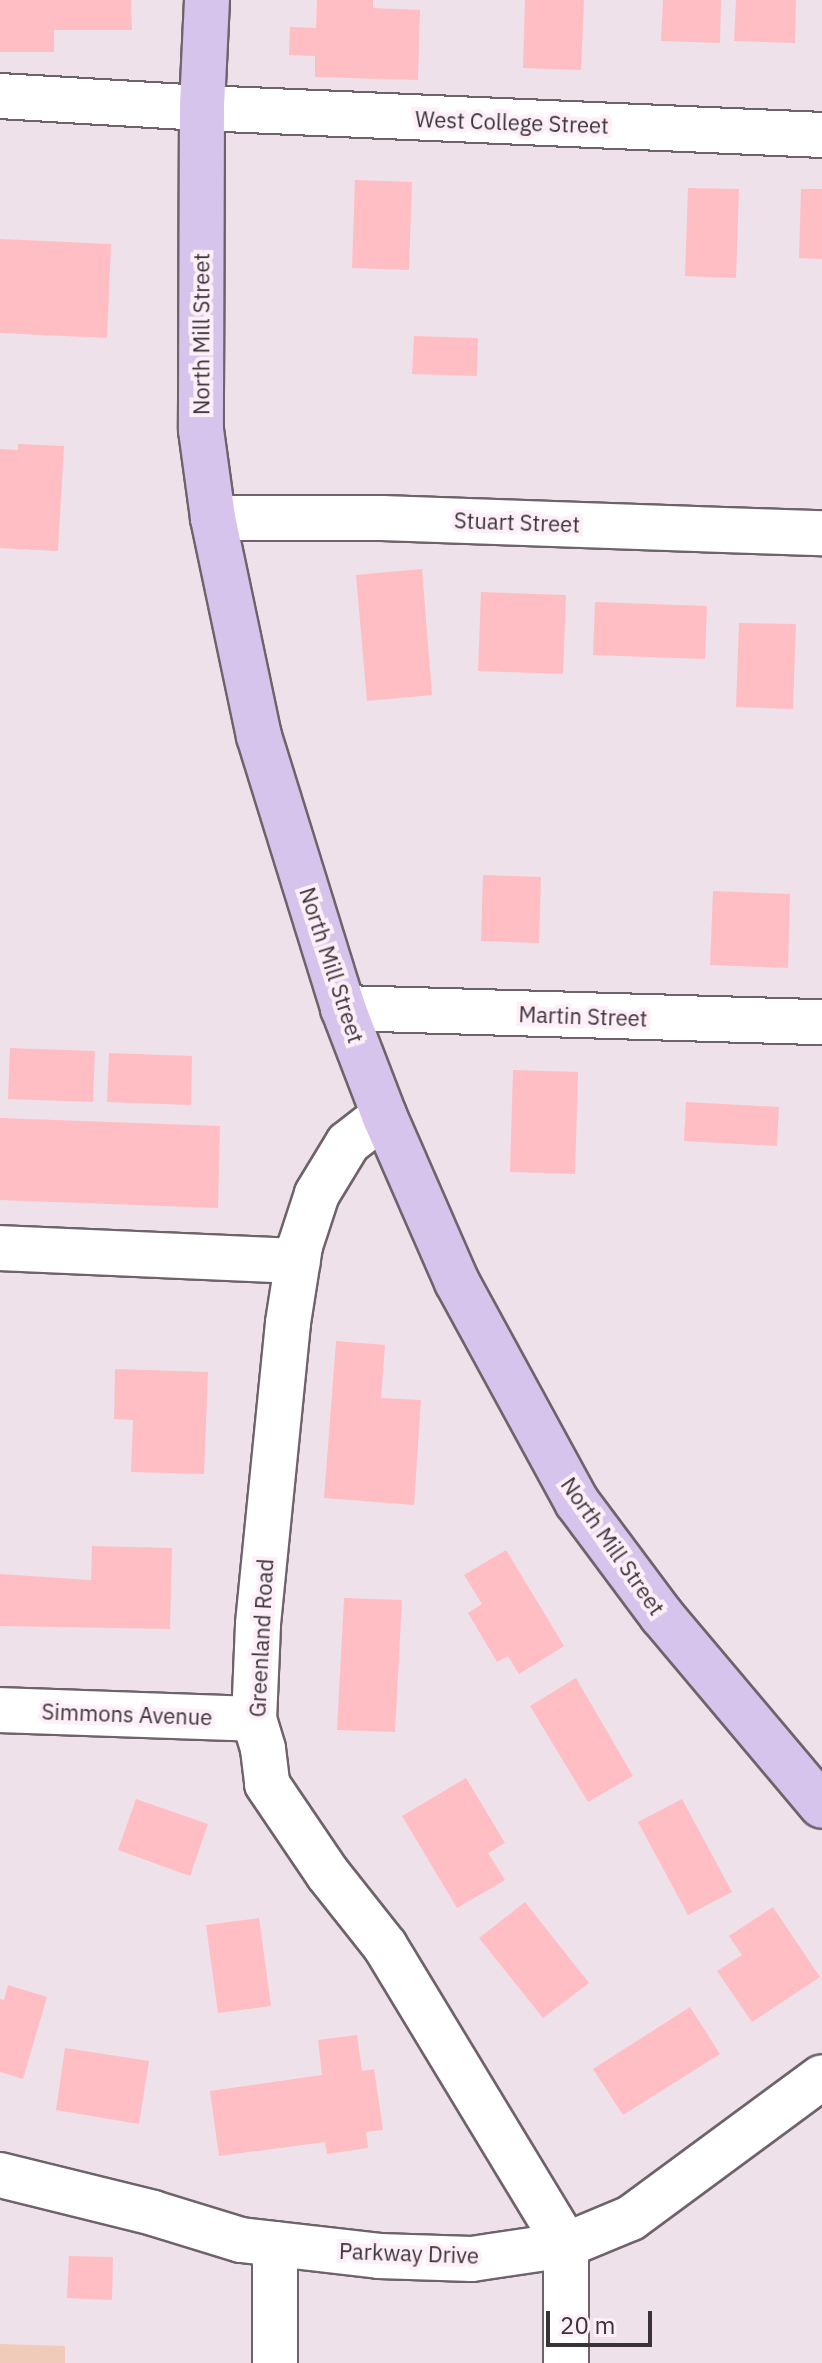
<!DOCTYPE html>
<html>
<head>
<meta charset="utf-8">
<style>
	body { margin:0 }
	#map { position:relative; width:822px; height:2363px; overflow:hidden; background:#efe1ea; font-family:"IBM Plex Sans",sans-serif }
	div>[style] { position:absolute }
	.green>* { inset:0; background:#f0cbb9 }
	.building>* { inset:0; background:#ffbec3 }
	.roads { filter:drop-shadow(2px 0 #6f636b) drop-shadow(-2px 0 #6f636b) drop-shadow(0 2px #6f636b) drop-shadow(0 -2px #6f636b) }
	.minor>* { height:44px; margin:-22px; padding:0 22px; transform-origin:22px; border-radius:22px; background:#fff }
	.major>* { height:44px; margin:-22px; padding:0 22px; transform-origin:22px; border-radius:22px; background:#d6c4ec }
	span { translate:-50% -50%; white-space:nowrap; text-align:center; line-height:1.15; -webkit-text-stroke:8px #fdeef7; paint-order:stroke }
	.street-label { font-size:22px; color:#3a3438 }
	.scale { position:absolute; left:546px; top:2311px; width:106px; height:36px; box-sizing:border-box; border:4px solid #3a3438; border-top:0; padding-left:10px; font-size:24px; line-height:28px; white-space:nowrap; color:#3a3438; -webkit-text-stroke:6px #fdeef7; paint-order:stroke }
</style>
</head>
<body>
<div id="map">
	<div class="green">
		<i style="clip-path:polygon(0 2344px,65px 2346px,65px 2363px,0 2363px)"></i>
	</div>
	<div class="building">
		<i style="clip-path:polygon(0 0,131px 0,132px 30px,54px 30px,54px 52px,0 52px)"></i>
		<i style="clip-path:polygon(317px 0,373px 0,373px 8px,420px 10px,418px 80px,315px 77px,315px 56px,289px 55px,290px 27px,316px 28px)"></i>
		<i style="clip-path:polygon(525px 0,584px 0,581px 70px,523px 68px)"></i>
		<i style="clip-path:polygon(663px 0,721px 0,720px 43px,661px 41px)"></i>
		<i style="clip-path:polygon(736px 0,796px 0,795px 43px,734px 41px)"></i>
		<i style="clip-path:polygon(355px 180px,412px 182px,409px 270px,352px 268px)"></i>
		<i style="clip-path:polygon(688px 188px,739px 189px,736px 278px,685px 276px)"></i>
		<i style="clip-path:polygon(801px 189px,822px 189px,822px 259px,799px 258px)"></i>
		<i style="clip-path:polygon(0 239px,111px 244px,107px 338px,0 333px)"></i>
		<i style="clip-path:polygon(414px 336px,478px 338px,477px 376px,412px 374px)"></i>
		<i style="clip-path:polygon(18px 444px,64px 446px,58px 551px,0 548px,0 449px,18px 450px)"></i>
		<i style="clip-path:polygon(422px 569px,432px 695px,367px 701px,356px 575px)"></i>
		<i style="clip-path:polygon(481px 592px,566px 595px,563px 674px,478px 671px)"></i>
		<i style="clip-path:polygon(595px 602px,707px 606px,705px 659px,593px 655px)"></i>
		<i style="clip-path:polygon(739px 623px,796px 624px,793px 709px,736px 707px)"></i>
		<i style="clip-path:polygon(483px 875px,541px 877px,539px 943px,481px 941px)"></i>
		<i style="clip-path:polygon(713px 891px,790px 894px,788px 968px,710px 965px)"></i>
		<i style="clip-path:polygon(10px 1048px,95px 1051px,93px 1102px,8px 1099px)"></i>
		<i style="clip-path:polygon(109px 1053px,192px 1056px,191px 1105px,107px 1102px)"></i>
		<i style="clip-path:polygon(513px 1070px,578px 1072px,575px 1174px,510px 1172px)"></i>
		<i style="clip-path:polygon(686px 1102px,779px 1107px,777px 1146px,684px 1141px)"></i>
		<i style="clip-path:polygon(0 1118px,220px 1126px,218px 1208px,0 1200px)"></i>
		<i style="clip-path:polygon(336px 1341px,385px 1345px,381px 1398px,421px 1400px,414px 1505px,324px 1498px)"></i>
		<i style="clip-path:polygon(115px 1369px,208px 1372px,204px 1474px,131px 1472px,133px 1420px,114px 1419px)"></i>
		<i style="clip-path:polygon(92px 1546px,172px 1548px,170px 1629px,0 1626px,0 1574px,91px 1580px)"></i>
		<i style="clip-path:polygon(506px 1550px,564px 1646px,519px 1674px,508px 1656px,497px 1662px,468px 1613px,482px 1604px,464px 1575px)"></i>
		<i style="clip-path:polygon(344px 1598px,402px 1600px,395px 1732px,337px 1730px)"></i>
		<i style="clip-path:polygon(576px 1678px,633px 1776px,588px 1802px,530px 1706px)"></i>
		<i style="clip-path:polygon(466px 1778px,505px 1843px,488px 1853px,505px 1880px,457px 1908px,402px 1816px)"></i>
		<i style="clip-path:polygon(136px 1799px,208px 1824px,190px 1876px,118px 1850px)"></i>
		<i style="clip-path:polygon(682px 1799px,732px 1892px,688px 1915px,638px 1822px)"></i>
		<i style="clip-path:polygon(525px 1902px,589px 1983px,543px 2018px,479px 1938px)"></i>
		<i style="clip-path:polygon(773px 1907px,820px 1977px,752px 2022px,717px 1971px,742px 1955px,729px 1936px)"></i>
		<i style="clip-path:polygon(259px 1918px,271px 2006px,218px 2013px,206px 1925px)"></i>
		<i style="clip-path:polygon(8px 1985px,47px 1997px,23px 2079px,0 2072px,0 1999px,4px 2000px)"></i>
		<i style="clip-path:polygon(690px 2007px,720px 2054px,623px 2115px,593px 2069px)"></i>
		<i style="clip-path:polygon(357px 2035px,362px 2071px,374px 2069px,383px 2130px,366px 2132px,368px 2148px,327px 2154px,325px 2142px,219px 2156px,210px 2091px,322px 2075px,318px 2040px)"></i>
		<i style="clip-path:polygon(65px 2048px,149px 2061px,139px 2124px,56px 2110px)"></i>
		<i style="clip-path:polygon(69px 2256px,113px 2257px,112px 2300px,67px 2298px)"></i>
	</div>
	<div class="roads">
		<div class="minor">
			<i style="left:0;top:96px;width:202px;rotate:3.4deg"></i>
			<i style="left:202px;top:108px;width:621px;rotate:2.49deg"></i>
			<i style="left:213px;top:518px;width:169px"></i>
			<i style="left:382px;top:518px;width:440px;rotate:2deg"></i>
			<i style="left:343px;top:1008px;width:479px;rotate:1.7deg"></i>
			<i style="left:384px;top:1115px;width:46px;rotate:142.1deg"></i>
			<i style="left:348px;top:1143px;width:60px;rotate:121.3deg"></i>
			<i style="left:317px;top:1194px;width:55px;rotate:108.1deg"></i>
			<i style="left:300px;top:1246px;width:78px;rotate:98.9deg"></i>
			<i style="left:288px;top:1323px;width:303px;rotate:95.7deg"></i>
			<i style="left:258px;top:1625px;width:94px;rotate:92.4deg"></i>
			<i style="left:254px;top:1719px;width:31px;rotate:73deg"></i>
			<i style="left:263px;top:1749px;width:35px;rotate:83deg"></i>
			<i style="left:267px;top:1784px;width:109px;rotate:55.9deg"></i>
			<i style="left:328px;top:1874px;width:92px;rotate:51.6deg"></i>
			<i style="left:385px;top:1946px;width:350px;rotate:58.8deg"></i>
			<i style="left:566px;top:2245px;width:118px;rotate:90deg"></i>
			<i style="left:0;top:1248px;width:298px;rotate:2.5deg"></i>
			<i style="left:0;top:1710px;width:254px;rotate:2deg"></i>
			<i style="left:0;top:2175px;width:158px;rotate:13.9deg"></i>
			<i style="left:153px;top:2213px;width:92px;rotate:17.1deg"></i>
			<i style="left:241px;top:2240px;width:139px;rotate:6.6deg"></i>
			<i style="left:379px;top:2256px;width:93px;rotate:1.8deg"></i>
			<i style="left:472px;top:2259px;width:95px;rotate:-8.5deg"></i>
			<i style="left:566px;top:2245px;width:70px;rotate:-22.6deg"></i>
			<i style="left:631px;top:2218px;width:237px;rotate:-36.4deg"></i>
			<i style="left:275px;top:2363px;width:119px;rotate:-90deg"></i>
		</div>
		<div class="major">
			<i style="left:207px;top:0;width:108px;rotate:92.7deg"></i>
			<i style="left:202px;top:108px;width:322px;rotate:90.2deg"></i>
			<i style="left:201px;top:430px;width:89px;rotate:82.2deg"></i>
			<i style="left:213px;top:518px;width:223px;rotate:78.1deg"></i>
			<i style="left:259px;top:736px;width:285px;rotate:72.8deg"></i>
			<i style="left:343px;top:1008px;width:115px;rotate:69deg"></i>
			<i style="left:384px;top:1115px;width:182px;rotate:66.4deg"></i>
			<i style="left:457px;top:1282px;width:251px;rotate:61.4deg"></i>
			<i style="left:577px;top:1502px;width:142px;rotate:53.3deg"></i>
			<i style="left:662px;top:1616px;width:248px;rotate:49.9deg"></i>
		</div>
	</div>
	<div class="street-label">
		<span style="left:512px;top:122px;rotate:2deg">West College Street</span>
		<span style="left:201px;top:334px;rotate:-90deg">North Mill Street</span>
		<span style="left:517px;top:522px;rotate:2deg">Stuart Street</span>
		<span style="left:332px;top:965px;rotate:72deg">North Mill Street</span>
		<span style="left:583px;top:1016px;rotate:2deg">Martin Street</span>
		<span style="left:613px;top:1546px;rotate:55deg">North Mill Street</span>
		<span style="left:261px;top:1638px;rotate:-87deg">Greenland Road</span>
		<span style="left:127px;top:1714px;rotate:2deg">Simmons Avenue</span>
		<span style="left:409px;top:2253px;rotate:2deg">Parkway Drive</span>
	</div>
	<div class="scale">20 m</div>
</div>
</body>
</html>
